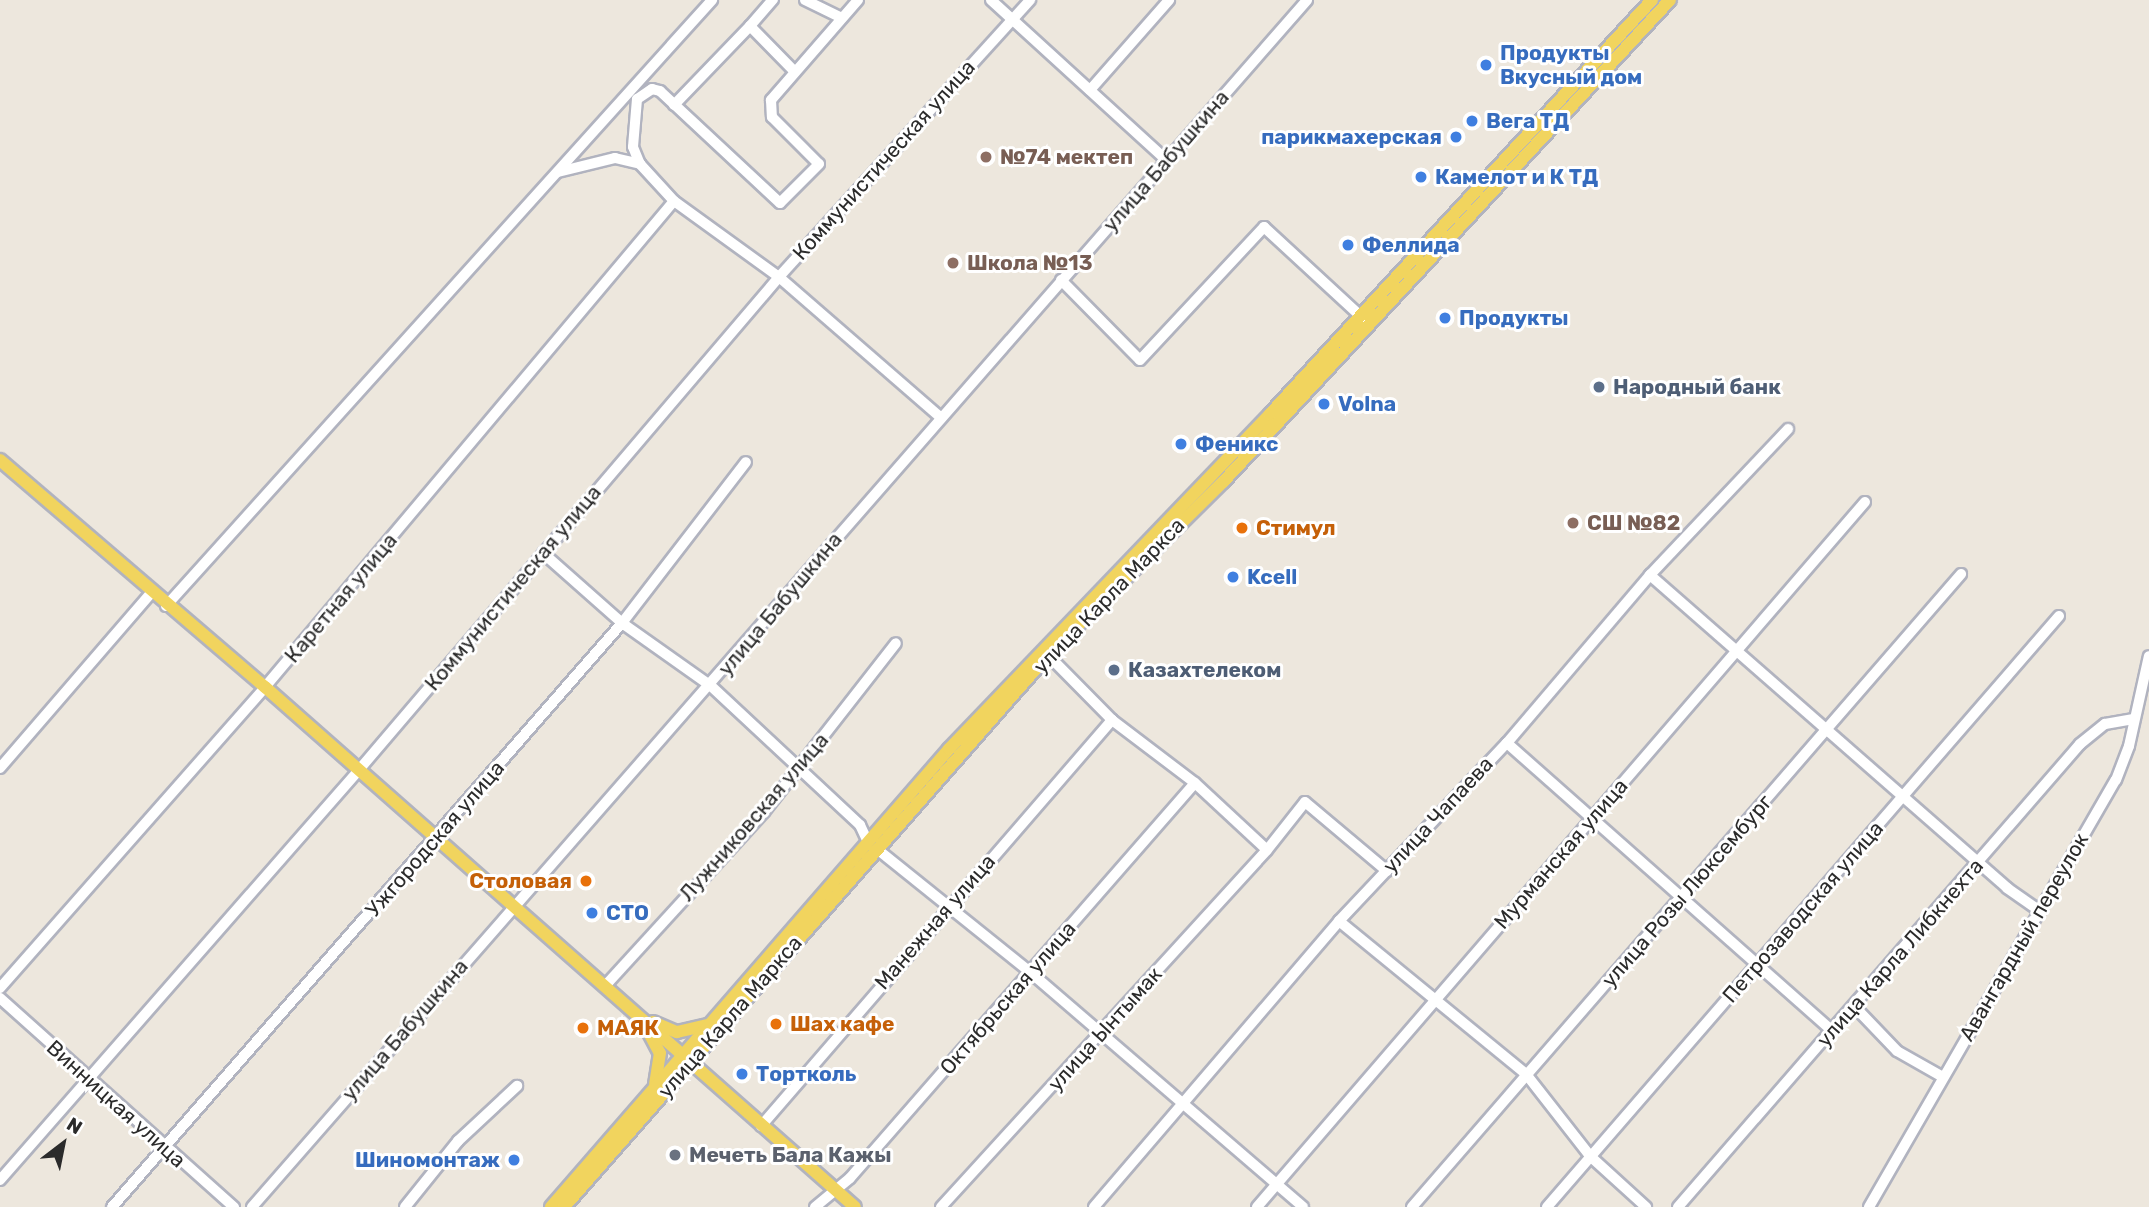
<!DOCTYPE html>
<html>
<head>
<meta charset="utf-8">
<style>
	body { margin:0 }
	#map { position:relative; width:2149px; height:1207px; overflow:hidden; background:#ede7dd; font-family:Rubik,sans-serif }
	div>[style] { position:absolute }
	.roads { filter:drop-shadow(2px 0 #b1b3bf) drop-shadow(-2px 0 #b1b3bf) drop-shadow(0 2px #b1b3bf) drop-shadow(0 -2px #b1b3bf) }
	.minor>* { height:10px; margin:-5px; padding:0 5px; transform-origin:5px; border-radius:5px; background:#fff }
	.major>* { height:12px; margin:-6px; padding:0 6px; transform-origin:6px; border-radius:6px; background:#f1d45e }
	.dots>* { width:19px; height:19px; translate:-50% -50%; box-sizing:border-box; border:4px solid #fff; border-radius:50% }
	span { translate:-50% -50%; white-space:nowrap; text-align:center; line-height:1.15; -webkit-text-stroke:6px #fff; paint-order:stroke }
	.shop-label { font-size:21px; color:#366cbe; font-weight:700 }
	.left { translate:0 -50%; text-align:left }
	.right { translate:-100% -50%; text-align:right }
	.education-label { font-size:21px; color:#785e54; font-weight:700 }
	.street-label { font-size:21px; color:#2b2b2b }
	.service-label { font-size:21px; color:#4e5e75; font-weight:700 }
	.food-label { font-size:21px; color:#c56008; font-weight:700 }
	.worship-label { font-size:21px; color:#5b616d; font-weight:700 }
	.north { position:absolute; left:28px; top:1109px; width:70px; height:70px; -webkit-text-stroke:5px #fff; paint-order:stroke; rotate:32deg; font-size:19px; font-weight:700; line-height:28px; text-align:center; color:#2b2b2b }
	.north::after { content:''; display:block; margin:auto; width:24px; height:32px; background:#2b2b2b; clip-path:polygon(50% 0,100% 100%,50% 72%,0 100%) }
</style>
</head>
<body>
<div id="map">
	<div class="roads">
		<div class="minor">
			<i style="left:805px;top:0;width:41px;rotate:25.9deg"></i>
			<i style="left:858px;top:0;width:133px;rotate:131deg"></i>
			<i style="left:771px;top:100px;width:17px;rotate:87deg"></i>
			<i style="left:772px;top:117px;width:66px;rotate:45deg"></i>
			<i style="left:819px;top:164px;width:55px;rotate:135deg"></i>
			<i style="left:780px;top:203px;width:164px;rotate:-137deg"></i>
			<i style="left:660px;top:91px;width:8px;rotate:-166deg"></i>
			<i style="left:652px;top:89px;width:18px;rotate:146deg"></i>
			<i style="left:637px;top:99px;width:48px;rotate:94.8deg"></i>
			<i style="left:633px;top:147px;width:18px;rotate:68deg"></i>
			<i style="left:640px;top:164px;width:50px;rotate:47.4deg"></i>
			<i style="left:674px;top:201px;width:130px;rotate:35.9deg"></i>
			<i style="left:779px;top:277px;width:215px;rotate:41deg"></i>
			<i style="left:991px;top:0;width:237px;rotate:42.4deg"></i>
			<i style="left:750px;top:26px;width:35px;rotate:-49deg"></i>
			<i style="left:1090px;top:90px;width:120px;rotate:-48.7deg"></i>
			<i style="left:674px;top:105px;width:110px;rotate:-46.1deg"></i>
			<i style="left:750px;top:26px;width:63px;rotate:45.6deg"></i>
			<i style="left:558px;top:172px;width:59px;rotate:-13.8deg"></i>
			<i style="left:615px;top:158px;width:26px;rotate:13deg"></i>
			<i style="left:1061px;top:280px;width:112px;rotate:45.4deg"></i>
			<i style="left:1140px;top:360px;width:182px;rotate:-47deg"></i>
			<i style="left:1264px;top:227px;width:139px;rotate:42.7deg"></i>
			<i style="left:543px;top:553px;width:106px;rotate:41.5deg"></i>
			<i style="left:622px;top:623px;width:109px;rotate:35.3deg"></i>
			<i style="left:711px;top:686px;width:204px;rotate:43deg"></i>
			<i style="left:860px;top:825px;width:19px;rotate:65deg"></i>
			<i style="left:1650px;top:575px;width:475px;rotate:41.2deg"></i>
			<i style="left:2007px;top:888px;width:38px;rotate:35deg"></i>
			<i style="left:166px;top:606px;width:816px;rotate:-47.98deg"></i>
			<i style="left:1048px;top:655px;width:91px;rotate:45.4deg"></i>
			<i style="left:1112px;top:720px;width:104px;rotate:37.2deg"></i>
			<i style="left:1195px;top:783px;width:98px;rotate:42.9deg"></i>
			<i style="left:1507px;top:743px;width:434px;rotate:41.5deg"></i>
			<i style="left:0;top:768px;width:233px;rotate:-49.2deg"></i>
			<i style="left:877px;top:849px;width:196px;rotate:38.8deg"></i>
			<i style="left:1030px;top:972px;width:360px;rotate:40.7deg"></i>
			<i style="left:1339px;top:921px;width:242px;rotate:39.3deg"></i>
			<i style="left:1526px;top:1074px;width:104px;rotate:52deg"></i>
			<i style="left:1590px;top:1156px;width:76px;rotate:42.3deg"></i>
			<i style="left:605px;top:986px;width:236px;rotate:-47.6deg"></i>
			<i style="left:764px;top:812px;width:214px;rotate:-52deg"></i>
			<i style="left:0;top:988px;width:401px;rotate:-48.6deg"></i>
			<i style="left:265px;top:687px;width:635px;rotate:-49.92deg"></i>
			<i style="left:0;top:998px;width:314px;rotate:41.8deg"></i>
			<i style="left:1854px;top:1006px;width:62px;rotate:46.3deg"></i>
			<i style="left:1897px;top:1051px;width:53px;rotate:29.5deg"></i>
			<i style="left:761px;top:1126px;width:537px;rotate:-49.16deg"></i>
			<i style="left:0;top:1180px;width:544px;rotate:-48.8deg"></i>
			<i style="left:358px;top:771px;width:649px;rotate:-49.56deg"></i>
			<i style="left:779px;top:277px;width:374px;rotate:-47.8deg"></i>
			<i style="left:112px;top:1207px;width:775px;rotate:-48.87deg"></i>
			<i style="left:622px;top:623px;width:203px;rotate:-52.4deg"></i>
			<i style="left:252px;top:1207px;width:1603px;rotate:-48.84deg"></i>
			<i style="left:405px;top:1207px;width:85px;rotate:-51.2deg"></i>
			<i style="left:458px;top:1141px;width:81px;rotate:-43deg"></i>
			<i style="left:815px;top:1207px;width:45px;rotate:-39.6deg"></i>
			<i style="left:850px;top:1178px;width:524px;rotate:-48.87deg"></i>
			<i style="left:941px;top:1207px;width:483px;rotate:-47.6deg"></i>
			<i style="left:1267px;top:850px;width:61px;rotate:-51.6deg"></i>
			<i style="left:1305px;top:802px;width:107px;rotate:40.1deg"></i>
			<i style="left:1094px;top:1207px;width:377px;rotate:-49.4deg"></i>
			<i style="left:1339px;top:921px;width:245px;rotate:-46.7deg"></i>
			<i style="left:1507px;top:743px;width:221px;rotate:-49.6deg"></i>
			<i style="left:1650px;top:575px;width:201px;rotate:-46.6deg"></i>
			<i style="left:1257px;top:1207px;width:931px;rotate:-49.23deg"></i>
			<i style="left:1412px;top:1207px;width:838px;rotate:-49.06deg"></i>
			<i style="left:1547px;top:1207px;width:782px;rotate:-49.1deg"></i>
			<i style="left:1678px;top:1207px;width:613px;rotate:-49.03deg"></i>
			<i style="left:2080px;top:744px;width:32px;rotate:-39deg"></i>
			<i style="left:2105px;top:724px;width:29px;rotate:-10deg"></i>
			<i style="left:1869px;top:1207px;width:493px;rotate:-60deg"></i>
			<i style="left:2116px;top:780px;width:36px;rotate:-69deg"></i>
			<i style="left:2129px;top:746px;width:92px;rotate:-77.5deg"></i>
		</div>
		<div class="major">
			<i style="left:0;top:460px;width:349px;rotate:40.6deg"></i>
			<i style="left:265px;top:687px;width:786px;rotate:41.39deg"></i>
			<i style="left:653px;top:1022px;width:26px;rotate:23deg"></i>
			<i style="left:677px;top:1032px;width:32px;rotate:-13deg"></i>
			<i style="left:647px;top:1029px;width:27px;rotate:62deg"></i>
			<i style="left:660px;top:1053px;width:31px;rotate:99deg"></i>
			<i style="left:551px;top:1207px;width:607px;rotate:-49.01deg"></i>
			<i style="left:949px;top:749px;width:464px;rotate:-46.2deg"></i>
			<i style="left:1270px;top:414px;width:563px;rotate:-47.3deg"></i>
			<i style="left:564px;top:1207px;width:734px;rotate:-48.76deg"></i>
			<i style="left:1048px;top:655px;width:246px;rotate:-44.7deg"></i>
			<i style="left:1223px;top:482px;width:657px;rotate:-47.16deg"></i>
		</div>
	</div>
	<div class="dots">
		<i style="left:1486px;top:65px;background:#3f7fe0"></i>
		<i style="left:1472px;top:121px;background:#3f7fe0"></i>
		<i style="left:1456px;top:137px;background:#3f7fe0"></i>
		<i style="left:986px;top:157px;background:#8d6e63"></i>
		<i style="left:1421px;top:177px;background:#3f7fe0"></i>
		<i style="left:1348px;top:245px;background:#3f7fe0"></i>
		<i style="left:953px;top:263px;background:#8d6e63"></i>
		<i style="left:1445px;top:318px;background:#3f7fe0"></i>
		<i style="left:1599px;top:387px;background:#5c6f8a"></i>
		<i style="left:1324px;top:404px;background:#3f7fe0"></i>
		<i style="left:1181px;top:444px;background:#3f7fe0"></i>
		<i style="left:1573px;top:523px;background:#8d6e63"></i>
		<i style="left:1242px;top:528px;background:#e8710a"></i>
		<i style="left:1233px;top:577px;background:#3f7fe0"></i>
		<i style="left:1114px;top:670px;background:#5c6f8a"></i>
		<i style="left:586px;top:881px;background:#e8710a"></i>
		<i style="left:592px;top:913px;background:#3f7fe0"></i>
		<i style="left:776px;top:1024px;background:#e8710a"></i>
		<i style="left:583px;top:1028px;background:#e8710a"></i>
		<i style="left:742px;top:1074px;background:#3f7fe0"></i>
		<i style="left:675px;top:1155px;background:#6b7280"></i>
		<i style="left:514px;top:1160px;background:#3f7fe0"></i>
	</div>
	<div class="shop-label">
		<span class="left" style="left:1500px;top:65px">Продукты<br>Вкусный дом</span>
		<span class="left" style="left:1486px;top:121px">Вега ТД</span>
		<span class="right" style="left:1442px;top:137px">парикмахерская</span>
		<span class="left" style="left:1435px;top:177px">Камелот и К ТД</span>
		<span class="left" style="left:1362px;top:245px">Феллида</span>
		<span class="left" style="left:1459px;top:318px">Продукты</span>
		<span class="left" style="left:1338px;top:404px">Volna</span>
		<span class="left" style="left:1195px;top:444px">Феникс</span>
		<span class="left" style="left:1247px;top:577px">Kcell</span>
		<span class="left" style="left:606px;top:913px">СТО</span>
		<span class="left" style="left:756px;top:1074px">Тортколь</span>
		<span class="right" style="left:500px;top:1160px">Шиномонтаж</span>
	</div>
	<div class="education-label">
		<span class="left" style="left:1000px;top:157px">№74 мектеп</span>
		<span class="left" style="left:967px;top:263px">Школа №13</span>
		<span class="left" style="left:1587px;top:523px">СШ №82</span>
	</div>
	<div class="street-label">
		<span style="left:884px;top:160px;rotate:-48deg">Коммунистическая улица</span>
		<span style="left:1166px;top:161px;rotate:-49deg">улица Бабушкина</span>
		<span style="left:513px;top:588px;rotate:-50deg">Коммунистическая улица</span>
		<span style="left:1109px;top:596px;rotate:-46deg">улица Карла Маркса</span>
		<span style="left:341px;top:598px;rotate:-50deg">Каретная улица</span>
		<span style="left:780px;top:604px;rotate:-50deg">улица Бабушкина</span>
		<span style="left:1438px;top:815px;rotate:-47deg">улица Чапаева</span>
		<span style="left:754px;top:817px;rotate:-49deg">Лужниковская улица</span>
		<span style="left:435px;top:839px;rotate:-49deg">Ужгородская улица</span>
		<span style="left:1561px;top:854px;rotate:-49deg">Мурманская улица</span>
		<span style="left:1687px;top:891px;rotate:-49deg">улица Розы Люксембург</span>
		<span style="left:1803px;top:912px;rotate:-49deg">Петрозаводская улица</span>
		<span style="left:935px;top:922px;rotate:-49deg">Манежная улица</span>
		<span style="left:2024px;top:937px;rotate:-60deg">Авангардный переулок</span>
		<span style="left:1900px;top:953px;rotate:-49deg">улица Карла Либкнехта</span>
		<span style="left:1008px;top:998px;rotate:-49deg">Октябрьская улица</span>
		<span style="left:730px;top:1017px;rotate:-49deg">улица Карла Маркса</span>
		<span style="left:1105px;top:1029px;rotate:-48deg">улица Ынтымак</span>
		<span style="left:405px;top:1030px;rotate:-49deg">улица Бабушкина</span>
		<span style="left:116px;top:1104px;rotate:42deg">Винницкая улица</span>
	</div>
	<div class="service-label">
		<span class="left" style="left:1613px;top:387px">Народный банк</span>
		<span class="left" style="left:1128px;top:670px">Казахтелеком</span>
	</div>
	<div class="food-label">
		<span class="left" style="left:1256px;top:528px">Стимул</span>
		<span class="right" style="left:572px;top:881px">Столовая</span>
		<span class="left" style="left:790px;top:1024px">Шах кафе</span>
		<span class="left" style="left:597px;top:1028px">МАЯК</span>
	</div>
	<div class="worship-label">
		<span class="left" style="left:689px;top:1155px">Мечеть Бала Кажы</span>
	</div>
	<div class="north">N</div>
</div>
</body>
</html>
